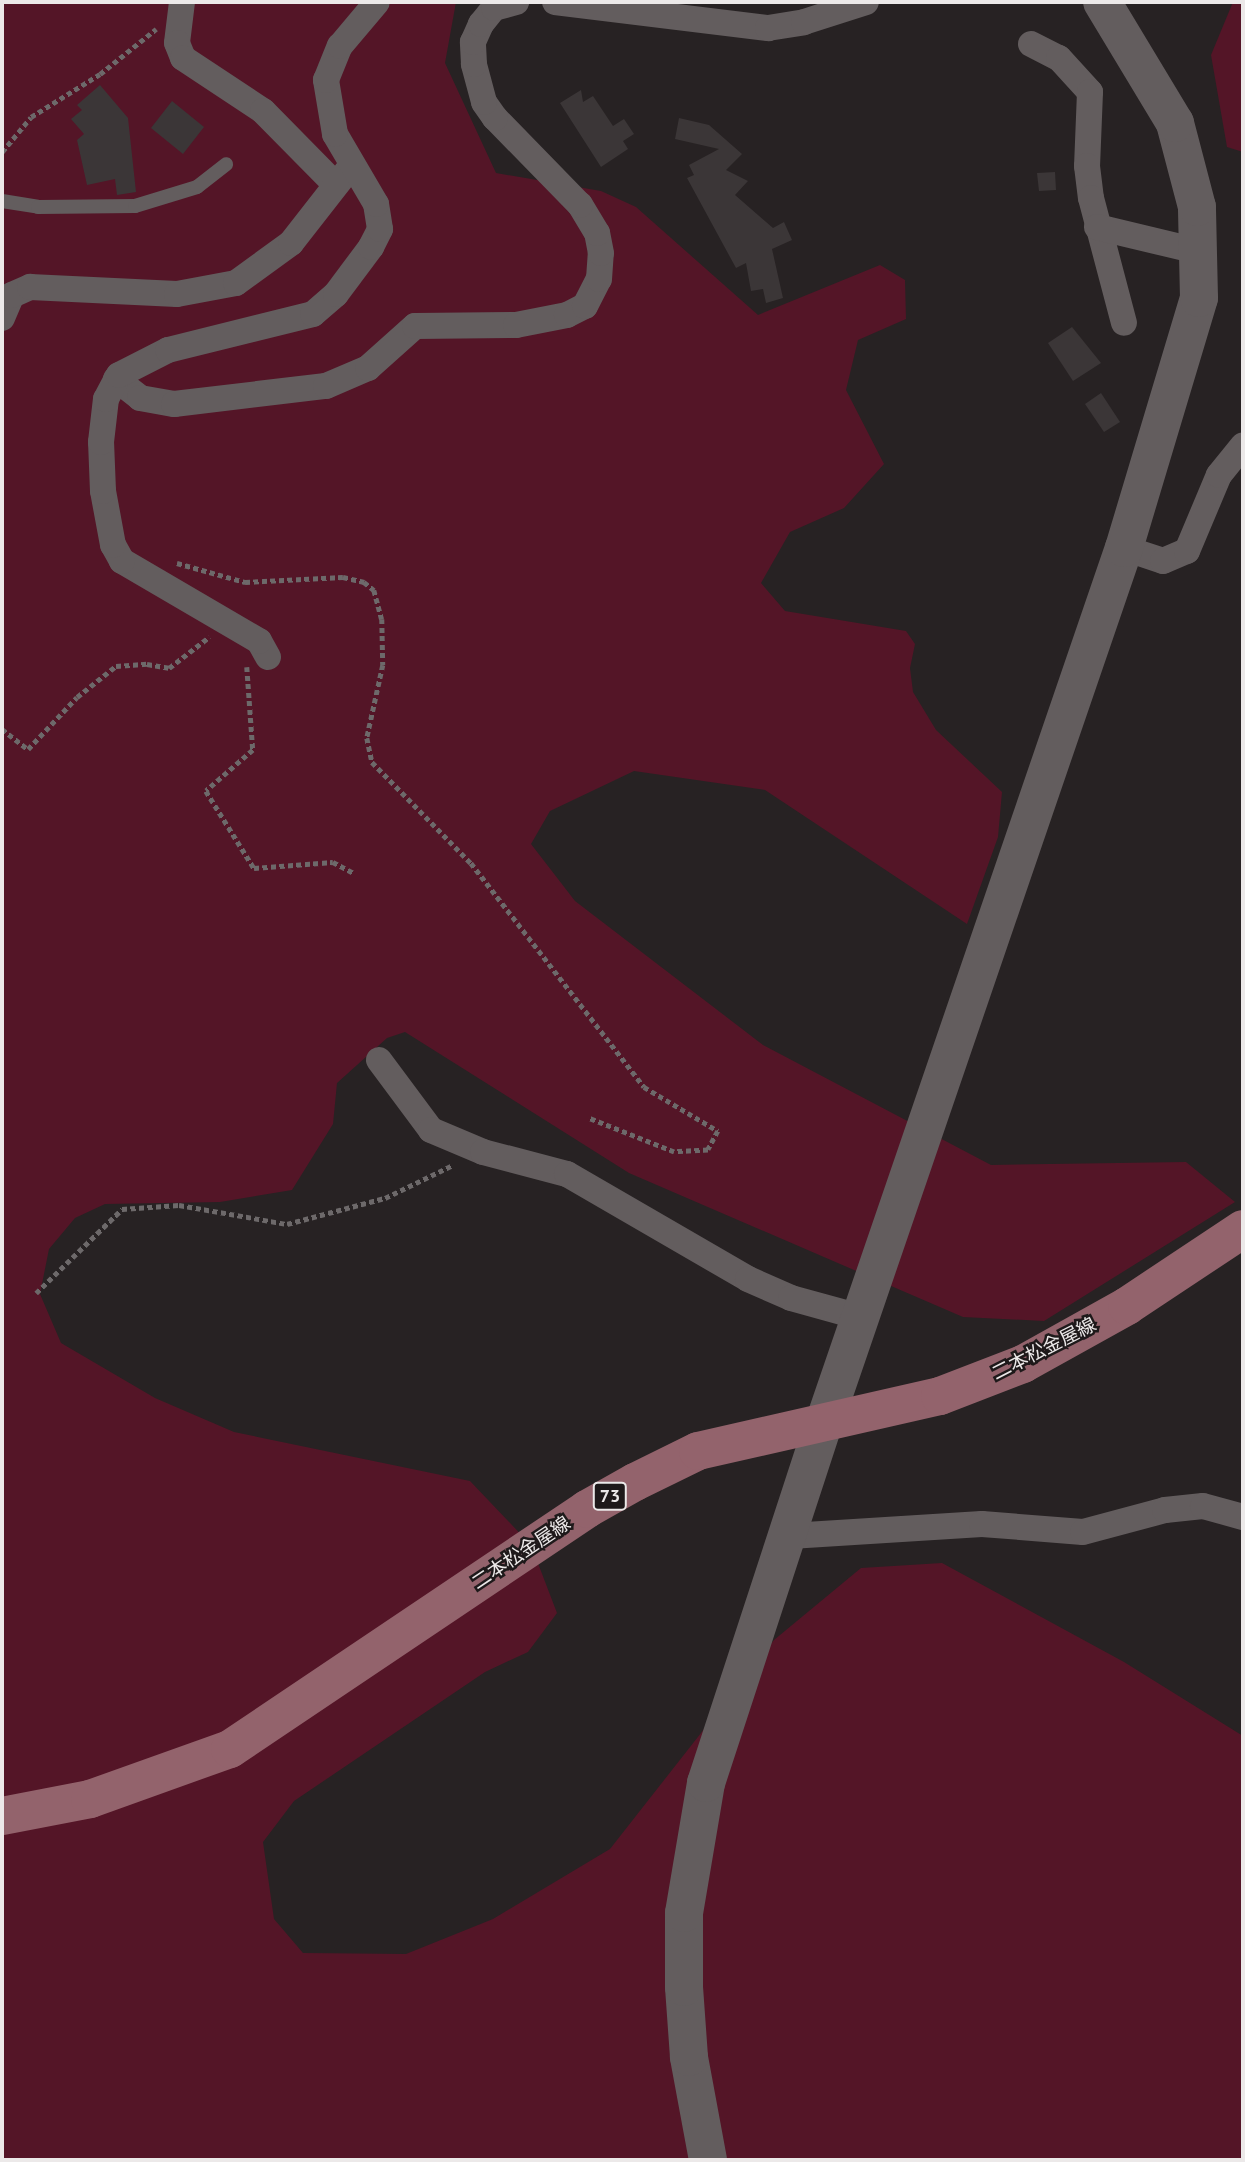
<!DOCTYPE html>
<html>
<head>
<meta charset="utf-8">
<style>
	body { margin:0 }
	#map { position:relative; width:1245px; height:2162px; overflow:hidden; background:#272223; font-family:"PT Sans","Noto Sans JP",sans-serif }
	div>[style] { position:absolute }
	.green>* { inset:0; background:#541527 }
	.building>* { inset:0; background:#3b3637 }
	.path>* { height:4.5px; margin-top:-2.25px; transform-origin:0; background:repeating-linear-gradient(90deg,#6d696a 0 5px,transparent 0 8.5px) }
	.lane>* { height:14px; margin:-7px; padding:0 7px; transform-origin:7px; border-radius:7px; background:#635d5e }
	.street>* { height:26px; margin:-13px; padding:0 13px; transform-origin:13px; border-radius:13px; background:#635d5e }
	.secondary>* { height:38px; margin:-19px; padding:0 19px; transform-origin:19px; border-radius:19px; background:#635d5e }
	.primary>* { height:38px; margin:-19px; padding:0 19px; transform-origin:19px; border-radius:19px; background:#93636c }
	span { translate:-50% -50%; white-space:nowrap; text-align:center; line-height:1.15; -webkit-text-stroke:5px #1e191a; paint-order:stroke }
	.shield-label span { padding:2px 5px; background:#1e191a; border:2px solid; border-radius:5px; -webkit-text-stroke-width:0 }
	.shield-label { font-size:18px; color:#ece9e9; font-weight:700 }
	.street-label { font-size:19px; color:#ece9e9 }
	.frame { position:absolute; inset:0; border:4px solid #ece9e9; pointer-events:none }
</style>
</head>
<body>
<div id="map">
	<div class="green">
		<i style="clip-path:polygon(2px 2px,456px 2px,445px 63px,496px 173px,601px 191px,636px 207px,758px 315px,880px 265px,905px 280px,906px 319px,858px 340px,846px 390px,884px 464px,844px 508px,790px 532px,761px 583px,785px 611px,906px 631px,915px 644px,910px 668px,913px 692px,936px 730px,1002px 792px,998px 837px,967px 924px,765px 790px,634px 771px,550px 811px,531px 844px,575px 901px,763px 1045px,991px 1165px,1186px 1162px,1235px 1202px,1044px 1321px,963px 1317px,629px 1173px,405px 1032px,387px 1038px,337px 1083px,333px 1124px,292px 1190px,220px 1202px,105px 1204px,75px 1218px,49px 1249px,40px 1294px,61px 1343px,155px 1398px,234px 1432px,470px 1481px,531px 1545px,557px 1613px,528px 1652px,485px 1672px,294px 1801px,263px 1842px,274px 1919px,303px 1953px,406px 1954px,493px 1919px,610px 1849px,774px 1640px,861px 1568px,942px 1563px,1124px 1662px,1243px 1736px,1243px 2160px,2px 2160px)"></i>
		<i style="clip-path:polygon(1233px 2px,1243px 2px,1243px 152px,1227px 147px,1211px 55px)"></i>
	</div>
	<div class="building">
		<i style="clip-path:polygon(100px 85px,128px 118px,136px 192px,117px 195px,115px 179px,87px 185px,77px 140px,84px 134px,71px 119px,82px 110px,77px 105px)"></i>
		<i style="clip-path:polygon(581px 90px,583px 102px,593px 96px,613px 126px,624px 119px,634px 134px,623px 141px,628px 149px,601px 167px,560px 103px)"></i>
		<i style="clip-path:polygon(172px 101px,204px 127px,183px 154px,151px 128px)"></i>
		<i style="clip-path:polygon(679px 118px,709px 125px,742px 154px,726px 170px,748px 181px,735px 195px,773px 228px,784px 222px,792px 240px,772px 249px,783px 298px,766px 303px,763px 289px,751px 291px,746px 263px,736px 268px,687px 178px,694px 175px,689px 165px,719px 149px,675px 139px)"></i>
		<i style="clip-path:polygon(1055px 172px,1056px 190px,1039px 191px,1037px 173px)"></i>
		<i style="clip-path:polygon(1072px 327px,1101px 363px,1073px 381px,1048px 343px)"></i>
		<i style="clip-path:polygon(1101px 393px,1120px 422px,1104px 432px,1085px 404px)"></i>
	</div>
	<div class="path">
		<i style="left:2px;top:152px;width:45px;rotate:-50.4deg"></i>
		<i style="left:31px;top:117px;width:81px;rotate:-31.9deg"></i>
		<i style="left:100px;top:74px;width:72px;rotate:-38.8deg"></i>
		<i style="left:177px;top:563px;width:71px;rotate:15.6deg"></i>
		<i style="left:245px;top:582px;width:98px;rotate:-2.9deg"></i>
		<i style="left:343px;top:577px;width:22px;rotate:13deg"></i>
		<i style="left:364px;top:582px;width:13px;rotate:39deg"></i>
		<i style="left:374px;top:590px;width:30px;rotate:75deg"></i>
		<i style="left:382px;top:619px;width:46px;rotate:88.8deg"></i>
		<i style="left:383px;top:665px;width:75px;rotate:102.4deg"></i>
		<i style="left:367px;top:738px;width:25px;rotate:78deg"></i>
		<i style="left:372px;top:762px;width:141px;rotate:45.6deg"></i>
		<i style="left:471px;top:863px;width:283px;rotate:52.3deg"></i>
		<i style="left:644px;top:1087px;width:86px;rotate:30.7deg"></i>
		<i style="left:718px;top:1131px;width:21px;rotate:118deg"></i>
		<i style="left:708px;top:1150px;width:34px;rotate:177deg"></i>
		<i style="left:674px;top:1152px;width:92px;rotate:-158.4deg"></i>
		<i style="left:247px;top:667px;width:83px;rotate:85.9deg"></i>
		<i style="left:253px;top:750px;width:62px;rotate:138.9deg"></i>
		<i style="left:206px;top:791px;width:91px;rotate:58.1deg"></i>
		<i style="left:254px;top:868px;width:79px;rotate:-4.3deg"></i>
		<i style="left:333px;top:862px;width:24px;rotate:28deg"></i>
		<i style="left:2px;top:729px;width:33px;rotate:38deg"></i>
		<i style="left:28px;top:749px;width:71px;rotate:-46.7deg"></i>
		<i style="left:77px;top:697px;width:50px;rotate:-38.5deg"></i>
		<i style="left:116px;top:666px;width:31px;rotate:-4deg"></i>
		<i style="left:147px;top:664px;width:22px;rotate:10deg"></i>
		<i style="left:169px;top:668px;width:51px;rotate:-37.8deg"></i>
		<i style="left:36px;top:1293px;width:120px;rotate:-44.3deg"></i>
		<i style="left:122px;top:1209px;width:57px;rotate:-4deg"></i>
		<i style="left:179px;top:1205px;width:110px;rotate:10deg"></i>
		<i style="left:287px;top:1224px;width:101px;rotate:-14.9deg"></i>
		<i style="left:385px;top:1198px;width:76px;rotate:-25.9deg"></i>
	</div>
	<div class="lane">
		<i style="left:2px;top:201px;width:36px;rotate:9deg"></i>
		<i style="left:38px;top:207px;width:97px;rotate:-0.6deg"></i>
		<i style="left:135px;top:206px;width:65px;rotate:-17deg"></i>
		<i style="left:197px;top:187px;width:37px;rotate:-38deg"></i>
	</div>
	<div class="street">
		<i style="left:182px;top:2px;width:41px;rotate:97deg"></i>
		<i style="left:177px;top:43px;width:16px;rotate:68deg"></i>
		<i style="left:183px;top:58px;width:96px;rotate:33.5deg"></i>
		<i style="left:263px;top:111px;width:103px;rotate:45.4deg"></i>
		<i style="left:555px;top:2px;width:215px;rotate:7deg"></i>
		<i style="left:768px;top:28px;width:36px;rotate:-9deg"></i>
		<i style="left:804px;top:22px;width:65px;rotate:-17.9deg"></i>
		<i style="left:1031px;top:44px;width:31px;rotate:27deg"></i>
		<i style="left:1059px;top:58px;width:46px;rotate:47.6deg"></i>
		<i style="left:1090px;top:92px;width:74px;rotate:92.3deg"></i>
		<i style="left:1087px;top:166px;width:32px;rotate:83deg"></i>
		<i style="left:1091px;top:198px;width:129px;rotate:75.2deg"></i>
		<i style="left:1097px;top:227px;width:107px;rotate:13.5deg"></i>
		<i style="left:2px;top:318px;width:25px;rotate:-67deg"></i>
		<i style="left:12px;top:295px;width:20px;rotate:-24deg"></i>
		<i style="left:30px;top:287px;width:147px;rotate:2.7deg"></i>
		<i style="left:177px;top:294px;width:60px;rotate:-10.6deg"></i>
		<i style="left:236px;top:283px;width:68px;rotate:-36deg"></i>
		<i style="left:291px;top:243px;width:99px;rotate:-52deg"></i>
		<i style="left:116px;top:379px;width:31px;rotate:38deg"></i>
		<i style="left:140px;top:398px;width:35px;rotate:10deg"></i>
		<i style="left:174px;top:404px;width:153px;rotate:-6.8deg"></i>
		<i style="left:326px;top:386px;width:46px;rotate:-23.2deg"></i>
		<i style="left:368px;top:368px;width:63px;rotate:-41.8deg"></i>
		<i style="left:415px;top:326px;width:101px;rotate:-0.6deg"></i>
		<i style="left:516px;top:325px;width:52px;rotate:-11.1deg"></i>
		<i style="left:567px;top:315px;width:20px;rotate:-27deg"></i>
		<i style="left:585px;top:306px;width:30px;rotate:-63deg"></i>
		<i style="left:599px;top:279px;width:26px;rotate:-86deg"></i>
		<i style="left:601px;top:253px;width:20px;rotate:-101deg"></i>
		<i style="left:597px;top:233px;width:33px;rotate:-121deg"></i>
		<i style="left:580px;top:205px;width:122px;rotate:-134.3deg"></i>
		<i style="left:495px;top:118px;width:19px;rotate:-125deg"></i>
		<i style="left:484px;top:102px;width:39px;rotate:-105deg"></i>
		<i style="left:474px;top:64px;width:22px;rotate:-93deg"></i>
		<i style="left:473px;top:42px;width:20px;rotate:-66deg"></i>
		<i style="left:481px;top:24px;width:21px;rotate:-51deg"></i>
		<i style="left:494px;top:8px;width:23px;rotate:-15deg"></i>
		<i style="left:1124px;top:548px;width:41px;rotate:18.4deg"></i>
		<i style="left:1163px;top:561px;width:26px;rotate:-23deg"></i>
		<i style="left:1187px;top:551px;width:82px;rotate:-67.2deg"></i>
		<i style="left:1219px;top:475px;width:38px;rotate:-51deg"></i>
		<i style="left:268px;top:657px;width:18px;rotate:-119deg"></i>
		<i style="left:259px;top:641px;width:159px;rotate:-149.7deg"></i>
		<i style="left:122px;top:561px;width:18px;rotate:-119deg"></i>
		<i style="left:113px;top:545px;width:55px;rotate:-100.5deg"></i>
		<i style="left:103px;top:491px;width:49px;rotate:-92.3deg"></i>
		<i style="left:101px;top:442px;width:43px;rotate:-83.4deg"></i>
		<i style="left:106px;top:399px;width:27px;rotate:-62deg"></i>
		<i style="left:119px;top:375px;width:55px;rotate:-27deg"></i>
		<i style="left:168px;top:350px;width:149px;rotate:-13.9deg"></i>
		<i style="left:313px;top:314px;width:30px;rotate:-41deg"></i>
		<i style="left:336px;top:294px;width:59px;rotate:-53.3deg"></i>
		<i style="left:371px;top:247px;width:20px;rotate:-63deg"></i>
		<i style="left:380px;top:229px;width:25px;rotate:-99deg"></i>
		<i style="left:376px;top:204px;width:81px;rotate:-120.4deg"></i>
		<i style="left:335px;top:134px;width:55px;rotate:-99.5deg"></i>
		<i style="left:326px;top:80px;width:37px;rotate:-68deg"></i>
		<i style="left:340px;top:46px;width:57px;rotate:-49.9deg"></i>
		<i style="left:379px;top:1060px;width:87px;rotate:53.4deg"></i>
		<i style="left:431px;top:1130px;width:56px;rotate:22.9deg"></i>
		<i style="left:483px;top:1152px;width:87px;rotate:14.7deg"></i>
		<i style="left:567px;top:1174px;width:209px;rotate:30.1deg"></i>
		<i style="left:748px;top:1279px;width:47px;rotate:23.8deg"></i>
		<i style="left:791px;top:1298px;width:72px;rotate:15.4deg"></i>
		<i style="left:790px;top:1536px;width:192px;rotate:-3.6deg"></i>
		<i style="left:982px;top:1524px;width:101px;rotate:4.5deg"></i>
		<i style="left:1083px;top:1532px;width:85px;rotate:-15deg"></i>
		<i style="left:1165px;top:1510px;width:38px;rotate:-6deg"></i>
		<i style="left:1203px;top:1506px;width:41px;rotate:15.4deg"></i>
	</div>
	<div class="secondary">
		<i style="left:708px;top:2160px;width:105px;rotate:-100.5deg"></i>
		<i style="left:689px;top:2057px;width:70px;rotate:-94.1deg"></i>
		<i style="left:684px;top:1987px;width:74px;rotate:-90deg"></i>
		<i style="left:684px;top:1913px;width:132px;rotate:-80.4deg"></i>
		<i style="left:706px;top:1783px;width:379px;rotate:-71.9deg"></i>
		<i style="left:824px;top:1423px;width:925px;rotate:-71.08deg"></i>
		<i style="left:1124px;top:548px;width:261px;rotate:-73.3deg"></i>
		<i style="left:1199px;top:298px;width:91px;rotate:-91.3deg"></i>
		<i style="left:1197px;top:207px;width:87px;rotate:-104.7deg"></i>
		<i style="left:1175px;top:123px;width:141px;rotate:-121.1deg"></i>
	</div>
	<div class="primary">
		<i style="left:2px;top:1816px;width:90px;rotate:-10.9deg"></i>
		<i style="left:90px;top:1799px;width:149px;rotate:-19.7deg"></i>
		<i style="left:230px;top:1749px;width:430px;rotate:-33.9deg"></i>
		<i style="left:587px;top:1509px;width:55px;rotate:-29.4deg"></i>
		<i style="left:635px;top:1482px;width:70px;rotate:-26.2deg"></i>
		<i style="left:698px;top:1451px;width:248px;rotate:-12.8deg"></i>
		<i style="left:940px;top:1396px;width:89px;rotate:-21.1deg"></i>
		<i style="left:1023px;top:1364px;width:119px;rotate:-29.1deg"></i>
		<i style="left:1127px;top:1306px;width:139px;rotate:-33.6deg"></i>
	</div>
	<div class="shield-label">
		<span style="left:610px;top:1496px">73</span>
	</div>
	<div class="street-label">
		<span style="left:1044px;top:1349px;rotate:-27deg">二本松金屋線</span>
		<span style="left:521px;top:1553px;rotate:-34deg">二本松金屋線</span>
	</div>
	<div class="frame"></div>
</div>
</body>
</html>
